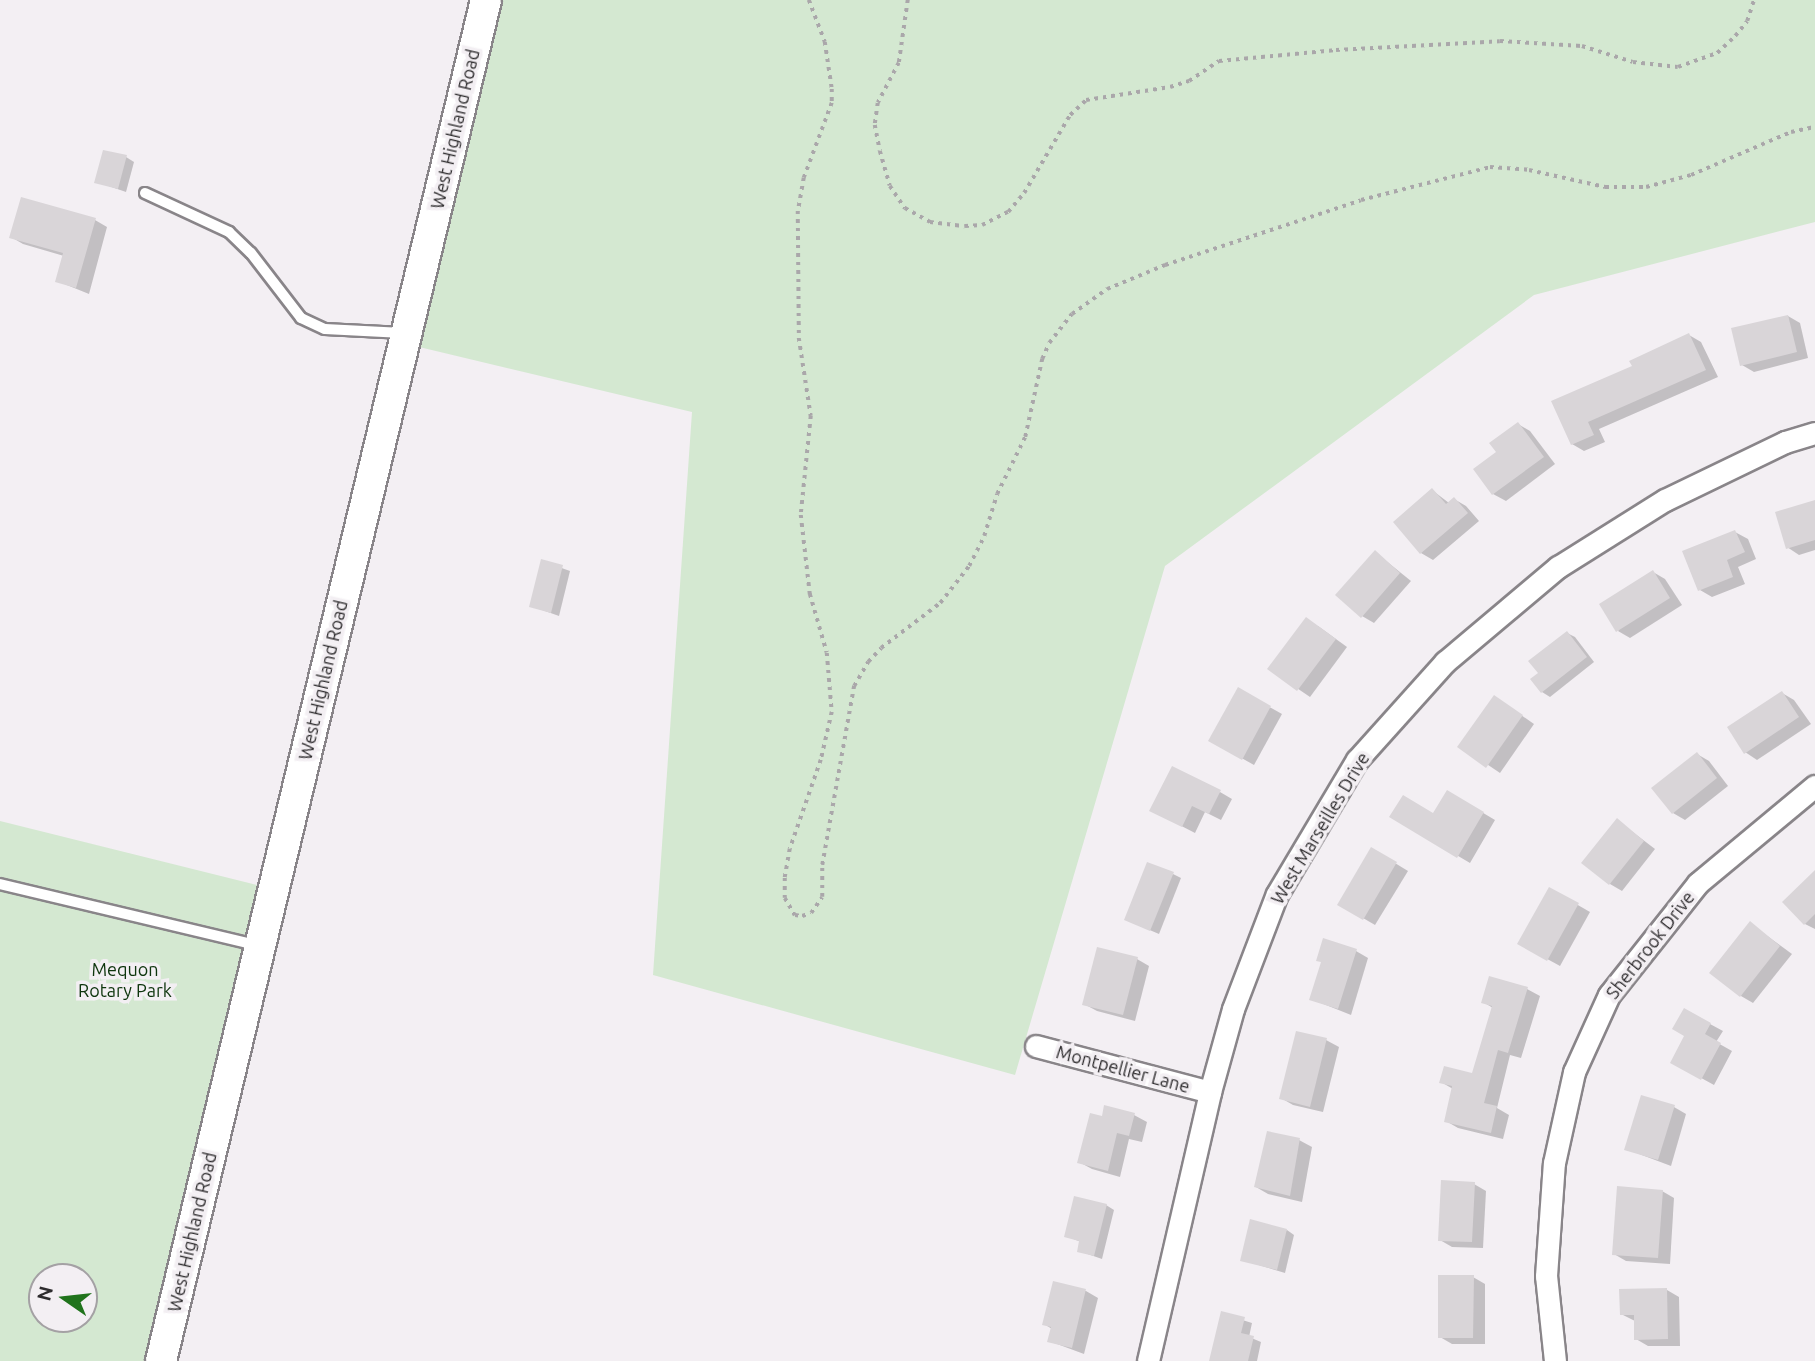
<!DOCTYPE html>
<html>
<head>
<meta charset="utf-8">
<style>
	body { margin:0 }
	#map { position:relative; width:1815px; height:1361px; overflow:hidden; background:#f3eff3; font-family:Ubuntu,sans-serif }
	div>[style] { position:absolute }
	.green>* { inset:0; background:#d4e8d1 }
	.shadow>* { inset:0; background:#0003 }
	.building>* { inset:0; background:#d9d5d8 }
	.path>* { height:3.5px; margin-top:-1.75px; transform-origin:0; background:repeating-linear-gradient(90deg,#aaa7aa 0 3.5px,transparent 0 8.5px) }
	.roads { filter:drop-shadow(2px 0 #898589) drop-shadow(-2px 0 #898589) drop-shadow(0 2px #898589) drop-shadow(0 -2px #898589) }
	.service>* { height:10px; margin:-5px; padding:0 5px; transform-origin:5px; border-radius:5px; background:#fff }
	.minor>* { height:21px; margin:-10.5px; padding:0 10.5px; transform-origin:10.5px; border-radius:10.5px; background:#fff }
	.secondary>* { height:30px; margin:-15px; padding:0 15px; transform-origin:15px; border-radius:15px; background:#fff }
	span { translate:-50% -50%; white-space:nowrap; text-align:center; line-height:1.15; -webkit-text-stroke:7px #f3eff3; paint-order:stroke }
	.street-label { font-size:18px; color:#2e2c2e }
	.park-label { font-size:18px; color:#0e350d }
	.north { position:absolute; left:28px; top:1263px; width:70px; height:70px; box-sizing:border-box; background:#f3eff3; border:2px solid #a4a1a4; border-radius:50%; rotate:284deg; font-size:19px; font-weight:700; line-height:28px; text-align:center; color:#2e2c2e }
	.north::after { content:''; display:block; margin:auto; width:24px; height:32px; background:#20731c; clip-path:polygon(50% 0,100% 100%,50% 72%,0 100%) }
</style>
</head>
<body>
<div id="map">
	<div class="green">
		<i style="clip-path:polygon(486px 0,1815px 0,1815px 222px,1534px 295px,1165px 566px,1015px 1075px,653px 975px,692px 412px,415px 346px)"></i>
		<i style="clip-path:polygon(evenodd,0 821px,273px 889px,160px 1361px,0 1361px,0 821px,42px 1277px,84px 1277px,84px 1319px,42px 1319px,42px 1277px)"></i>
	</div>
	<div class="shadow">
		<i style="clip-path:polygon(126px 157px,134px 162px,126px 192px,97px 182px)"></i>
		<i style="clip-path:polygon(95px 220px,107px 227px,89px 294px,57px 281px,64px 256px,23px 244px,11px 237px)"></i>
		<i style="clip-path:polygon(1788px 316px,1800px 323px,1808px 358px,1754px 372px,1742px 365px)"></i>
		<i style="clip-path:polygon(1689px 335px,1701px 342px,1718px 377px,1599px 429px,1605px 442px,1584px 451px,1572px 444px,1554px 402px,1634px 367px)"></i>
		<i style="clip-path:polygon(1518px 424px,1530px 431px,1555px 464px,1506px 501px,1493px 494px,1498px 453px)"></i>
		<i style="clip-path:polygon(1432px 490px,1449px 503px,1454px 499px,1466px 506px,1479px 521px,1433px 560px,1421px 553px)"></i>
		<i style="clip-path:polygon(1815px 502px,1815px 550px,1799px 555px,1787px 547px)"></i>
		<i style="clip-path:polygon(1735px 532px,1748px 539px,1756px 559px,1738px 567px,1745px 584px,1712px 597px,1700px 590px)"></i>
		<i style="clip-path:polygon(1375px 552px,1411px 581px,1374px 623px,1362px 616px)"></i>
		<i style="clip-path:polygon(542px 561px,570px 571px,559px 616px,531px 606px)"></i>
		<i style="clip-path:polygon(1653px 572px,1665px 579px,1682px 605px,1630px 638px,1618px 631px)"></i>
		<i style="clip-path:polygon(1318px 626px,1347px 647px,1310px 697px,1269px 669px)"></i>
		<i style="clip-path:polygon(1567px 633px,1575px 637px,1594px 662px,1550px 697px,1542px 692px,1540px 673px)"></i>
		<i style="clip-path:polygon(1239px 690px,1282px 714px,1254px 765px,1211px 741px)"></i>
		<i style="clip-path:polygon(1782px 693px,1794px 700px,1811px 724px,1757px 760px,1745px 752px)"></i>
		<i style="clip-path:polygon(1495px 697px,1534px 724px,1500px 773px,1460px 746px)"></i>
		<i style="clip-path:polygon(1697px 754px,1709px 761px,1728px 786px,1685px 820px,1673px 813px)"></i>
		<i style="clip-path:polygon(1220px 792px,1232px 799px,1221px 820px,1205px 812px,1195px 833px,1164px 817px)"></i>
		<i style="clip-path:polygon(1448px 792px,1495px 820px,1470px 863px,1392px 817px,1434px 815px)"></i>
		<i style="clip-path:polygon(1617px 820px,1655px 849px,1622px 891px,1610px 884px)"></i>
		<i style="clip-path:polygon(1372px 849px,1408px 871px,1375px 925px,1339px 904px)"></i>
		<i style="clip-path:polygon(1815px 872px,1815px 929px,1805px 924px)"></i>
		<i style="clip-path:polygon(1173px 874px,1181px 878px,1159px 934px,1126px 920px)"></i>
		<i style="clip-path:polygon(1550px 889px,1590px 912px,1560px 966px,1520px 944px)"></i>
		<i style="clip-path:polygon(1751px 924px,1792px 954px,1753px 1003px,1741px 996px)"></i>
		<i style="clip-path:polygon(1356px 951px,1368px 958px,1351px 1015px,1311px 999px)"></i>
		<i style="clip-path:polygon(1137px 959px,1149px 966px,1135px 1021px,1097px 1011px,1084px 1004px)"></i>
		<i style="clip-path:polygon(1527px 989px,1540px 996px,1521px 1058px,1510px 1055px,1497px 1108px,1509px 1115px,1503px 1139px,1458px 1128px,1446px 1121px,1453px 1089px,1441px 1082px,1473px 1075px,1493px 1008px,1483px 1002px)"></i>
		<i style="clip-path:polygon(1684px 1010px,1723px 1031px,1716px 1042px,1732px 1051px,1714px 1085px,1672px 1062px,1687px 1035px)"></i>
		<i style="clip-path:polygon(1326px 1040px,1339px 1047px,1323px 1112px,1293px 1105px,1281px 1098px)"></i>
		<i style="clip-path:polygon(1674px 1107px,1686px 1114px,1671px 1166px,1626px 1149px)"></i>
		<i style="clip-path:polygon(1134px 1115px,1147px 1122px,1142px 1142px,1129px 1139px,1120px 1177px,1092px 1169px,1079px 1162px,1103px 1118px)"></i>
		<i style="clip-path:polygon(1299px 1140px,1312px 1147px,1302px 1202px,1268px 1194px,1256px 1187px)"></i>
		<i style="clip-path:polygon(1474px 1184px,1486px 1191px,1483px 1248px,1452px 1247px,1440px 1240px)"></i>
		<i style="clip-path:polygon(1662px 1191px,1674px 1198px,1670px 1264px,1626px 1261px,1614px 1254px)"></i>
		<i style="clip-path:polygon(1106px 1205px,1114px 1210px,1102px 1259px,1079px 1251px,1081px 1242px,1066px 1236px)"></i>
		<i style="clip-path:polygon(1287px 1230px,1294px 1235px,1285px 1273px,1242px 1260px)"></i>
		<i style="clip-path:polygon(1473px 1277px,1485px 1284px,1485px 1344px,1452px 1344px,1440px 1337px)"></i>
		<i style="clip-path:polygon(1054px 1283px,1086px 1291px,1098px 1298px,1084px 1354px,1049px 1341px,1052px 1329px,1044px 1324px)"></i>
		<i style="clip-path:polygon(1667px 1290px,1679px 1297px,1680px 1346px,1648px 1346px,1636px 1339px,1635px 1321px,1621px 1314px)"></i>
		<i style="clip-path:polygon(1223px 1314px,1252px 1323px,1249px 1337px,1261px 1342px,1257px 1361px,1215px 1361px)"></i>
	</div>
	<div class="building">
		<i style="clip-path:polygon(103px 150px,127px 155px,118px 189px,94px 183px)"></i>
		<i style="clip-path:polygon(21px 197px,96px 218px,76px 288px,55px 282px,63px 253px,9px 238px)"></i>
		<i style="clip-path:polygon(1788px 315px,1797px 352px,1740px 366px,1731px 328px)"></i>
		<i style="clip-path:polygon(1689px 333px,1706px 370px,1588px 422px,1594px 435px,1571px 445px,1551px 401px,1632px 366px,1629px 361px)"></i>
		<i style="clip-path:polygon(1518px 422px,1544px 457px,1492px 495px,1473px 469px,1496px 452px,1489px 443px)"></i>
		<i style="clip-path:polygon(1432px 488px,1446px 504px,1454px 497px,1468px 513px,1420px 554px,1393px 522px)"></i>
		<i style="clip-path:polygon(1815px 500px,1815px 540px,1786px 549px,1775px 512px)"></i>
		<i style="clip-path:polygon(1735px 530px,1745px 552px,1727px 560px,1733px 577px,1698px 591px,1682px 551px)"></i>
		<i style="clip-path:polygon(1375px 550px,1400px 573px,1361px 618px,1335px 595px)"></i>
		<i style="clip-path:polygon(541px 559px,563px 565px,551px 613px,529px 607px)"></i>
		<i style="clip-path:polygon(1653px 570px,1670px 598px,1616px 632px,1599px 604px)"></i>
		<i style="clip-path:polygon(1306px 617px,1336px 639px,1297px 691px,1267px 669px)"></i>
		<i style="clip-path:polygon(1567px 631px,1587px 657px,1541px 693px,1530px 679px,1538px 673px,1528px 661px)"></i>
		<i style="clip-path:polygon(1238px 687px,1271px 706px,1242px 760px,1208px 741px)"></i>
		<i style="clip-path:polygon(1782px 691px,1799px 717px,1744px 754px,1727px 727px)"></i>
		<i style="clip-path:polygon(1494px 695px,1523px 715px,1486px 768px,1457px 747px)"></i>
		<i style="clip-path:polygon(1697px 752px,1717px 778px,1672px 814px,1651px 788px)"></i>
		<i style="clip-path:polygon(1172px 766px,1221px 790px,1209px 814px,1192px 806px,1182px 827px,1149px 811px)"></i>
		<i style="clip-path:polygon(1447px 790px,1484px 812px,1457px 858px,1389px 817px,1403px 795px,1433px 813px)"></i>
		<i style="clip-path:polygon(1617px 818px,1644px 841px,1609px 885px,1581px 863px)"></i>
		<i style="clip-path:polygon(1371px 847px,1397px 862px,1363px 920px,1337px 905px)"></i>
		<i style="clip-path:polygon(1147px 862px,1174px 872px,1150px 931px,1124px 920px)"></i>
		<i style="clip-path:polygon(1815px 870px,1815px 914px,1804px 925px,1782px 902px)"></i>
		<i style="clip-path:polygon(1549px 887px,1579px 903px,1547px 961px,1517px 944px)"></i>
		<i style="clip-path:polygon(1750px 921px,1780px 946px,1740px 997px,1709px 973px)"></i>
		<i style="clip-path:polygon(1323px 938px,1357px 949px,1338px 1009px,1309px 1000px,1321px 962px,1316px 961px)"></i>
		<i style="clip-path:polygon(1097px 947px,1138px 957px,1123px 1015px,1082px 1005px)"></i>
		<i style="clip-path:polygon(1489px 976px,1528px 987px,1508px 1053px,1498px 1050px,1484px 1103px,1497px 1106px,1491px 1133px,1444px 1122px,1452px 1086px,1439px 1083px,1444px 1066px,1472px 1073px,1492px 1006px,1481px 1003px)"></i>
		<i style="clip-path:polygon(1684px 1008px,1711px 1023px,1705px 1034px,1721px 1043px,1701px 1080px,1670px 1063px,1684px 1036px,1672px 1029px)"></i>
		<i style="clip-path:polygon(1296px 1031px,1327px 1038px,1310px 1107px,1279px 1099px)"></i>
		<i style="clip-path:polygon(1641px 1095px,1675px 1105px,1658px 1160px,1624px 1150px)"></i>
		<i style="clip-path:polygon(1104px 1105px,1135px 1113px,1129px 1136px,1117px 1133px,1108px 1171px,1077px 1163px,1090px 1113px,1102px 1116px)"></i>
		<i style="clip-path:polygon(1267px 1131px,1300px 1138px,1290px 1196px,1254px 1187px)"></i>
		<i style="clip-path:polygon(1441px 1180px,1475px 1182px,1472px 1242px,1438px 1241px)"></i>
		<i style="clip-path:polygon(1617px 1186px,1663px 1190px,1658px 1258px,1612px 1255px)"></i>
		<i style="clip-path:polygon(1074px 1196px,1107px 1204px,1094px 1256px,1077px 1252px,1079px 1241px,1064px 1237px)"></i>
		<i style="clip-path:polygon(1250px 1219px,1287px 1229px,1277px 1270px,1240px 1261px)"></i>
		<i style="clip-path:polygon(1438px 1275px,1474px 1275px,1473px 1338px,1438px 1338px)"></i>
		<i style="clip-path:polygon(1053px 1281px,1086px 1289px,1072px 1348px,1047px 1342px,1051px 1327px,1042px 1325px)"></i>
		<i style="clip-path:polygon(1667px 1288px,1668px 1339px,1634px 1340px,1634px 1315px,1620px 1315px,1619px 1289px)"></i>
		<i style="clip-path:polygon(1221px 1311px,1245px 1317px,1241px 1333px,1254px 1336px,1248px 1361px,1209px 1361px)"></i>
	</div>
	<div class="path">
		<i style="left:809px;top:0;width:45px;rotate:69.1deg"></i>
		<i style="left:825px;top:42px;width:48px;rotate:81.5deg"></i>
		<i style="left:832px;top:89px;width:14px;rotate:90deg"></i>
		<i style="left:832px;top:103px;width:80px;rotate:110.5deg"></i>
		<i style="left:804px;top:178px;width:34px;rotate:100deg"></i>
		<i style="left:798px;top:211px;width:127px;rotate:89.5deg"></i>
		<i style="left:799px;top:338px;width:79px;rotate:81.3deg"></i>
		<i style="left:811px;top:416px;width:100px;rotate:95.8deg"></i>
		<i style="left:801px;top:515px;width:80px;rotate:83.5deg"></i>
		<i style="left:810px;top:594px;width:61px;rotate:73.9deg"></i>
		<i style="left:827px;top:653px;width:59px;rotate:85.2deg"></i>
		<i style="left:832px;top:712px;width:49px;rotate:102.9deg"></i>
		<i style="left:821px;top:760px;width:94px;rotate:109.2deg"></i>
		<i style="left:790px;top:849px;width:29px;rotate:100deg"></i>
		<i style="left:785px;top:878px;width:20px;rotate:90deg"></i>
		<i style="left:785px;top:898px;width:20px;rotate:60deg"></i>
		<i style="left:795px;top:915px;width:7px;rotate:8deg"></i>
		<i style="left:802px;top:916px;width:9px;rotate:-18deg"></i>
		<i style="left:811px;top:913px;width:19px;rotate:-55deg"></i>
		<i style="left:822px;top:897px;width:32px;rotate:-90deg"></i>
		<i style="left:822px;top:865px;width:182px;rotate:-79.9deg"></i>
		<i style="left:854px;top:686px;width:28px;rotate:-60deg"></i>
		<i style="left:868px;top:662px;width:19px;rotate:-47deg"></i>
		<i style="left:881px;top:648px;width:74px;rotate:-37.3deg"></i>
		<i style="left:940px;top:603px;width:47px;rotate:-51.9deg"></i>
		<i style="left:969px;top:566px;width:34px;rotate:-63deg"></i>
		<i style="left:984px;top:536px;width:44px;rotate:-72.8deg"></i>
		<i style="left:997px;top:494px;width:64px;rotate:-63.8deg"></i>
		<i style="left:1025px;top:437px;width:80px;rotate:-77.7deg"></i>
		<i style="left:1042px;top:359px;width:17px;rotate:-66deg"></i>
		<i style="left:1049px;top:343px;width:37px;rotate:-52deg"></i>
		<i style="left:1072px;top:314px;width:43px;rotate:-35.5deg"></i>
		<i style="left:1107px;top:289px;width:63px;rotate:-22.5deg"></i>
		<i style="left:1165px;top:265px;width:206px;rotate:-18.3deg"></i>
		<i style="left:1361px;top:200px;width:133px;rotate:-14.3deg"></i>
		<i style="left:1490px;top:167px;width:39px;rotate:4deg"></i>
		<i style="left:1529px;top:170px;width:78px;rotate:12.6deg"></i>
		<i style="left:1605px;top:187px;width:41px"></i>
		<i style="left:1646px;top:187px;width:47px;rotate:-14.9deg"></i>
		<i style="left:1691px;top:175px;width:109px;rotate:-23.3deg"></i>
		<i style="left:1791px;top:132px;width:25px;rotate:-12deg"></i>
		<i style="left:908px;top:0;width:64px;rotate:98.1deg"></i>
		<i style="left:899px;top:63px;width:45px;rotate:117.7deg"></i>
		<i style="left:878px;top:103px;width:22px;rotate:98deg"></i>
		<i style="left:875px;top:125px;width:26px;rotate:79deg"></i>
		<i style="left:880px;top:151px;width:36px;rotate:74deg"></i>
		<i style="left:890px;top:186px;width:27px;rotate:56deg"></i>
		<i style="left:905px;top:208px;width:29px;rotate:29deg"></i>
		<i style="left:930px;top:222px;width:35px;rotate:7deg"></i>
		<i style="left:965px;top:226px;width:17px;rotate:-3deg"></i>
		<i style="left:982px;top:225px;width:29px;rotate:-27deg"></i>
		<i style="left:1008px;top:212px;width:25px;rotate:-50deg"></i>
		<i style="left:1024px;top:193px;width:91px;rotate:-59.5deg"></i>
		<i style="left:1070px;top:115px;width:22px;rotate:-43deg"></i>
		<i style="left:1086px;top:100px;width:85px;rotate:-8.8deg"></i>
		<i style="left:1170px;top:87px;width:20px;rotate:-18deg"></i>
		<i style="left:1189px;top:81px;width:36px;rotate:-34deg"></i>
		<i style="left:1219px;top:61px;width:118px;rotate:-5.4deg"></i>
		<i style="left:1336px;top:50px;width:164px;rotate:-3.1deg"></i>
		<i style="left:1500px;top:41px;width:82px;rotate:3.5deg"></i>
		<i style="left:1582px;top:46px;width:53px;rotate:17.4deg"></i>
		<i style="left:1633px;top:62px;width:45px;rotate:6.3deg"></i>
		<i style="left:1678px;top:67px;width:41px;rotate:-19.7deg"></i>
		<i style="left:1717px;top:53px;width:25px;rotate:-43deg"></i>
		<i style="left:1735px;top:36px;width:19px;rotate:-51deg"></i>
		<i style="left:1747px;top:21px;width:22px;rotate:-72deg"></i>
	</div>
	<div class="roads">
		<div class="service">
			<i style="left:145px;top:193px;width:93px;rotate:24.9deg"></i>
			<i style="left:229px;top:232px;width:30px;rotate:44deg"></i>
			<i style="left:251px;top:253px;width:82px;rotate:52.4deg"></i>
			<i style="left:301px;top:318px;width:26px;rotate:25deg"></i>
			<i style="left:325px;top:329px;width:78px;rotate:2.9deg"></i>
			<i style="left:0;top:884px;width:264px;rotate:13.4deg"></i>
		</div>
		<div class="minor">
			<i style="left:1036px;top:1046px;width:180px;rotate:14.8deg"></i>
			<i style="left:1148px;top:1361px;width:276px;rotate:-77deg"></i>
			<i style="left:1210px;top:1092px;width:86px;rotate:-74.5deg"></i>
			<i style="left:1233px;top:1009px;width:123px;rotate:-69.1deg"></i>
			<i style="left:1277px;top:894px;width:156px;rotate:-59.2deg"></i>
			<i style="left:1357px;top:760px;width:132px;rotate:-48.1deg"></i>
			<i style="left:1445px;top:662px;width:148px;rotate:-40.1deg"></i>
			<i style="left:1558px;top:567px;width:126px;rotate:-32.1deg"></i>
			<i style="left:1665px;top:500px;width:133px;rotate:-25.8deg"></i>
			<i style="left:1785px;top:442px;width:31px;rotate:-17deg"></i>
			<i style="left:1555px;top:1361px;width:85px;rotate:-96deg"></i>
			<i style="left:1546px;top:1276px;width:113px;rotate:-86deg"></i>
			<i style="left:1554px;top:1163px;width:93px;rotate:-77.6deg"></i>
			<i style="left:1574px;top:1072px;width:85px;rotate:-65.6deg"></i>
			<i style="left:1609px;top:995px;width:143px;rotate:-51.5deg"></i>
			<i style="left:1698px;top:883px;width:152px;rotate:-39.7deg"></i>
		</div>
		<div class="secondary">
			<i style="left:161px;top:1361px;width:1399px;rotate:-76.57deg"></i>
		</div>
	</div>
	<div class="street-label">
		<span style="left:455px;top:129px;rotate:-77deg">West Highland Road</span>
		<span style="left:323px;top:680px;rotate:-77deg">West Highland Road</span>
		<span style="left:1320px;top:828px;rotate:-59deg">West Marseilles Drive</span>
		<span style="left:1650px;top:945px;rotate:-52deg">Sherbrook Drive</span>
		<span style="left:1123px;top:1069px;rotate:15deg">Montpellier Lane</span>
		<span style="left:192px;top:1232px;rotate:-77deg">West Highland Road</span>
	</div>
	<div class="park-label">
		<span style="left:125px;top:980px">Mequon<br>Rotary Park</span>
	</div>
	<div class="north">N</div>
</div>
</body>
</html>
